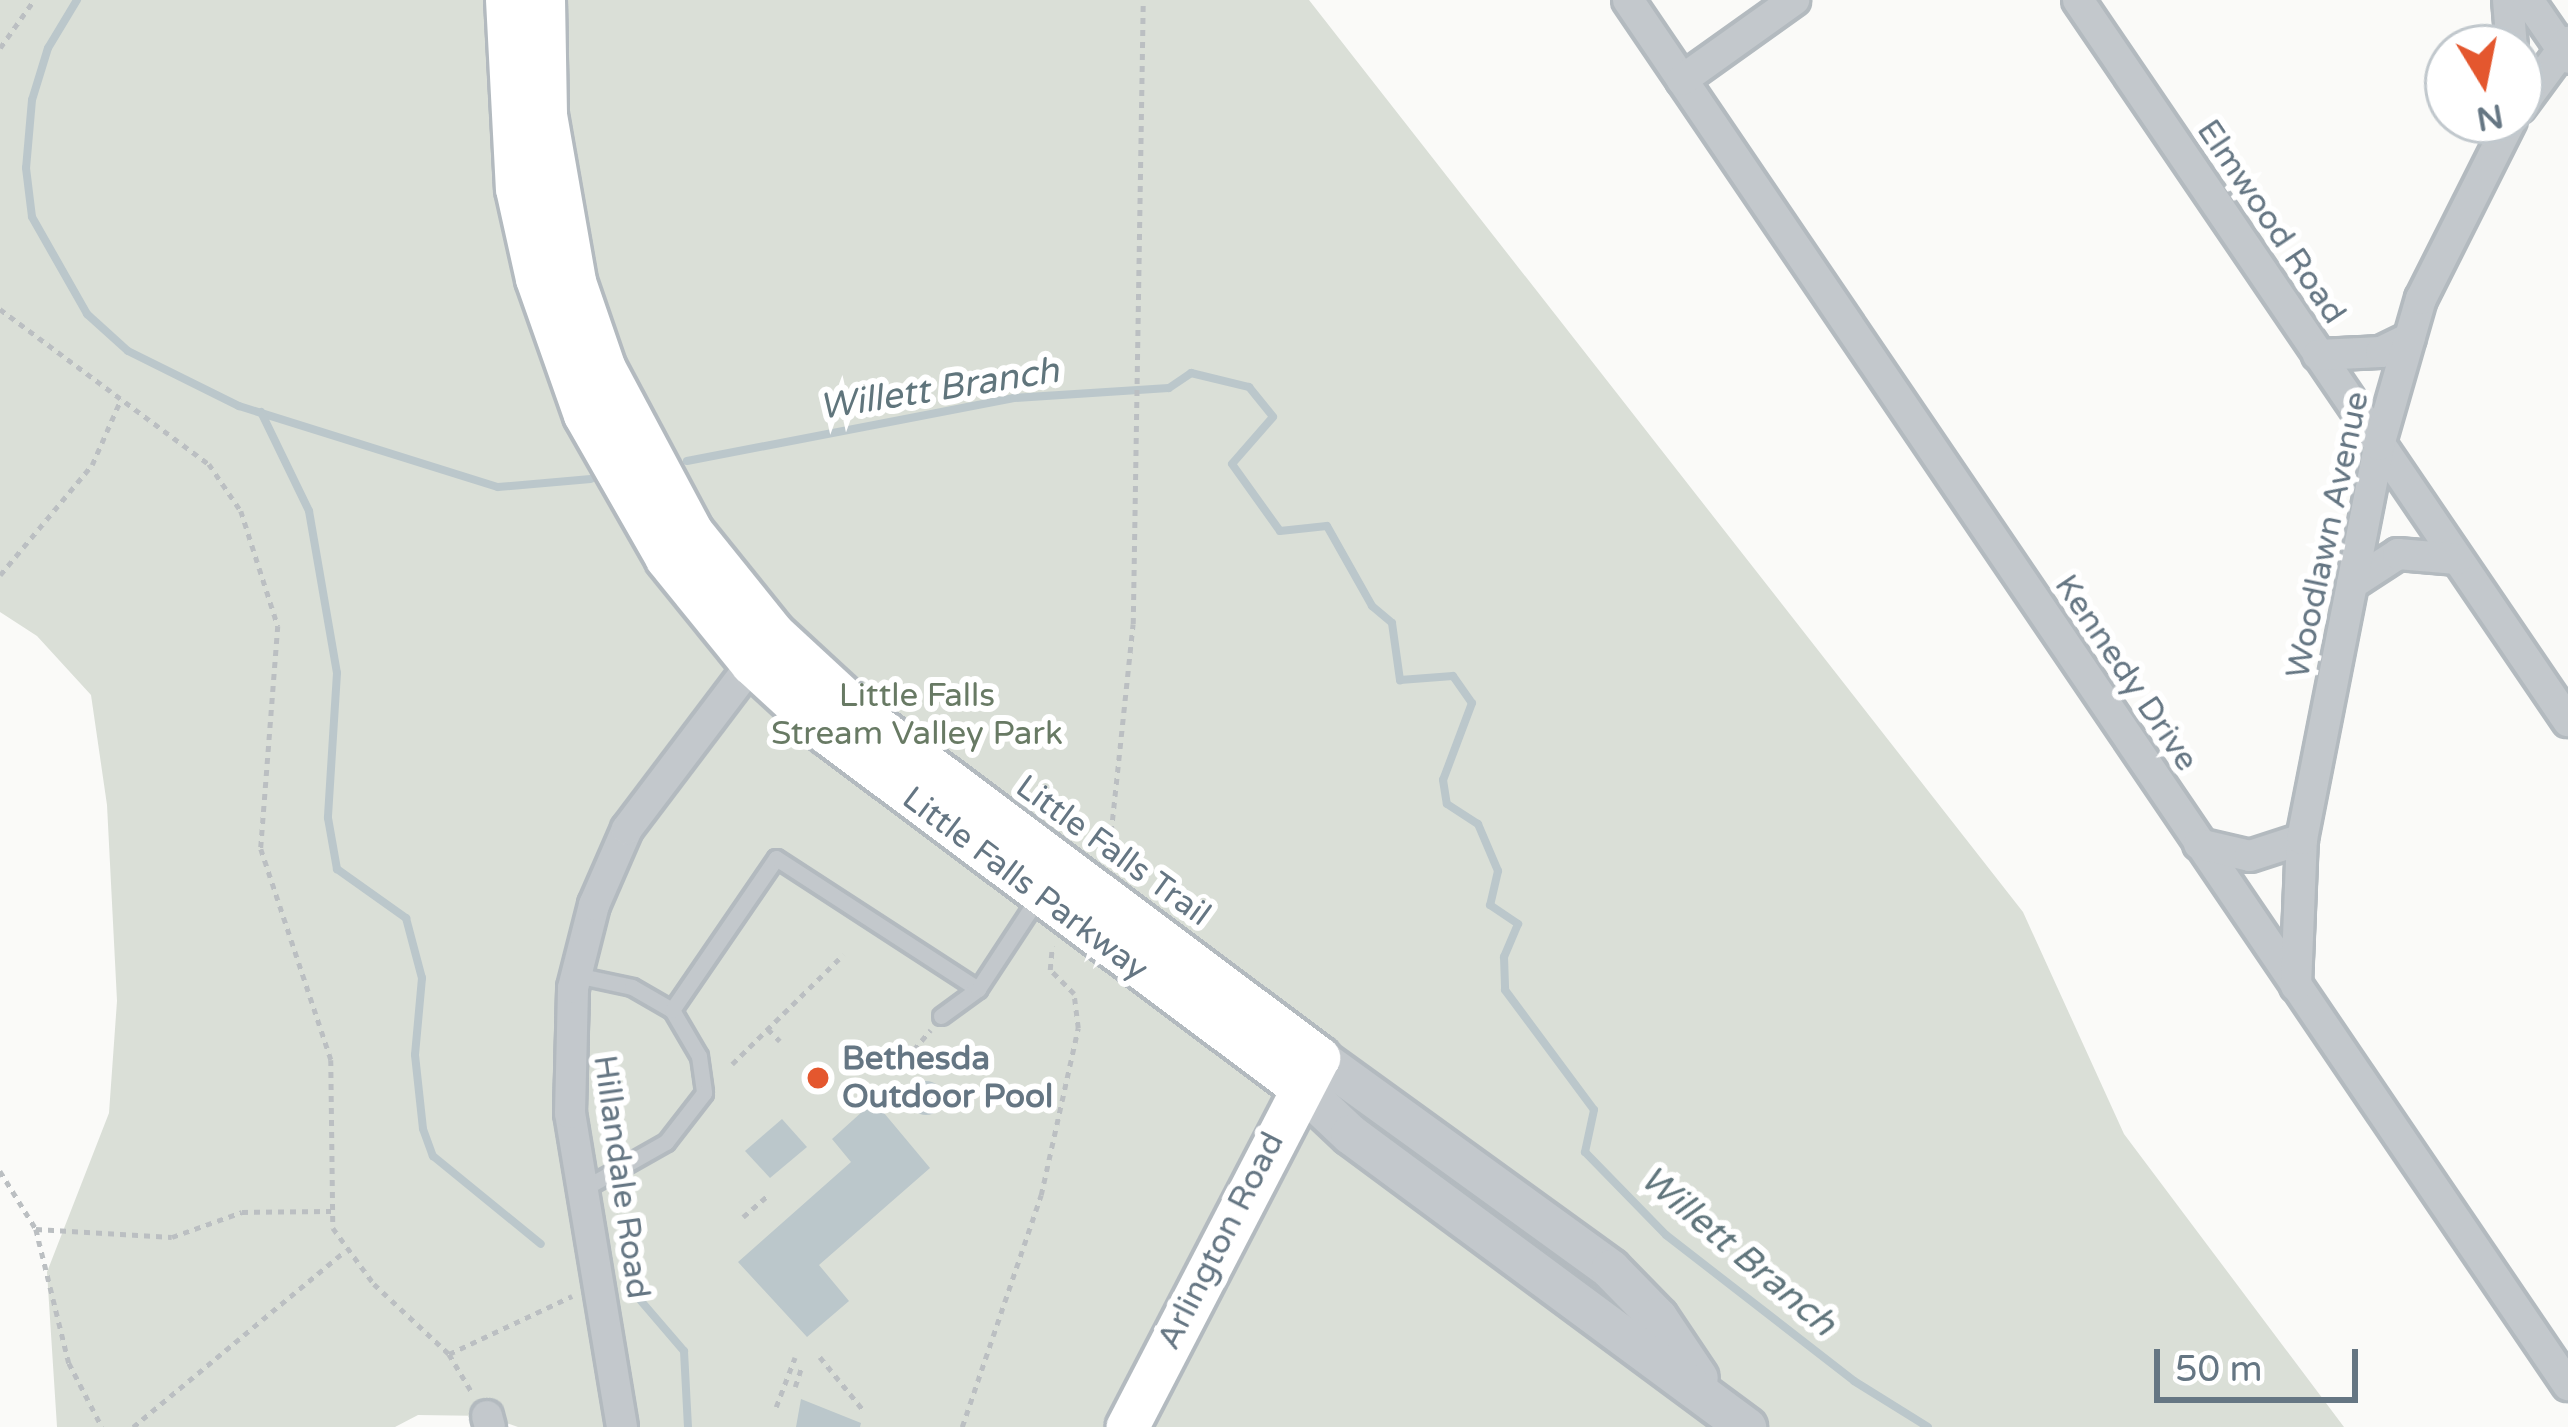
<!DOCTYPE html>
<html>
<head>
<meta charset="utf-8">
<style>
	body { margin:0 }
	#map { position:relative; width:2568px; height:1427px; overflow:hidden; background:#fafaf8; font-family:"Varela Round",sans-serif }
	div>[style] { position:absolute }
	.green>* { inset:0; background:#dadfd7 }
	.water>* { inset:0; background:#bbc7cb }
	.round { border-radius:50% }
	.stream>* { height:8px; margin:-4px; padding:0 4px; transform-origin:4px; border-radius:4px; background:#bbc7cb }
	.path>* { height:4.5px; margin-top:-2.25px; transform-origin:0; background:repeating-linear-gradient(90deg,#bbbfc2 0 6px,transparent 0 12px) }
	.roads { filter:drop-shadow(3px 0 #b3babf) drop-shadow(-3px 0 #b3babf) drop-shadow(0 3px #b3babf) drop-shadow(0 -3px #b3babf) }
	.service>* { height:15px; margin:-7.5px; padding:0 7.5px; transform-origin:7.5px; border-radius:7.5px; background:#c3c8cc }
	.minor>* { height:30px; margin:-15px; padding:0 15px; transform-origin:15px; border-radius:15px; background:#c3c8cc }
	.tertiary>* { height:39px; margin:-19.5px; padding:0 19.5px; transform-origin:19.5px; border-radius:19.5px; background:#c3c8cc }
	.secondary>* { height:42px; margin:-21px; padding:0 21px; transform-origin:21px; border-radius:21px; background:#fff }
	.dots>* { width:33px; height:33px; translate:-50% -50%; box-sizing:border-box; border:6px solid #fff; border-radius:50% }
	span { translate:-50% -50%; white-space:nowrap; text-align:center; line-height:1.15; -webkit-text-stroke:12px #fff; paint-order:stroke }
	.street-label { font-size:33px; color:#657683 }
	.park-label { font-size:33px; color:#687a64 }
	.poi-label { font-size:33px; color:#657683; font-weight:700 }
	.left { translate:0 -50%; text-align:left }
	.water-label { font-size:36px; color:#60757c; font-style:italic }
	.north { position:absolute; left:2424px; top:24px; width:120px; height:120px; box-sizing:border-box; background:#fff; border:3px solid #c1c8cd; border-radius:50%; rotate:170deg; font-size:33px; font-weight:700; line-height:48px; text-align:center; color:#657683 }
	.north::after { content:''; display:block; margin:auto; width:42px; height:54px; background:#e4572e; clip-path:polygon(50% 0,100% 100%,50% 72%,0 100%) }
	.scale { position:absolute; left:2154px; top:1349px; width:204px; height:54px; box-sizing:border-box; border:6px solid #657683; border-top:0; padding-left:15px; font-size:36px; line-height:42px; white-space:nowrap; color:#657683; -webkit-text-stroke:9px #fff; paint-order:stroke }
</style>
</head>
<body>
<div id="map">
	<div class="green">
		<i style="clip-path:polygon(0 0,1309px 0,2023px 912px,2124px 1134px,2344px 1427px,518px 1427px,487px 1416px,418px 1415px,395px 1427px,57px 1427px,47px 1272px,109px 1113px,117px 1001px,107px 805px,91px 695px,37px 636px,0 612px)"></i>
	</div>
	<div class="water">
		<i class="round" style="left:909px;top:1081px;width:34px;height:34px"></i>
		<i style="clip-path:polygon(874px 1101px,930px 1168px,819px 1265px,849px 1301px,807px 1337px,738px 1262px,851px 1162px,832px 1139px)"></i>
		<i style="clip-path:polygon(782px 1119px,807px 1147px,770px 1178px,745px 1151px)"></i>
		<i style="clip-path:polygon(801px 1399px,861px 1423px,860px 1427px,796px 1427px)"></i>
	</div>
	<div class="stream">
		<i style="left:77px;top:0;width:56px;rotate:121.1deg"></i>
		<i style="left:48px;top:48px;width:54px;rotate:107.1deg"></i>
		<i style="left:32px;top:100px;width:68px;rotate:95deg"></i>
		<i style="left:26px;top:168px;width:49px;rotate:83deg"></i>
		<i style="left:32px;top:217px;width:112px;rotate:60.4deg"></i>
		<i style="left:87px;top:314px;width:55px;rotate:42.1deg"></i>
		<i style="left:128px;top:351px;width:124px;rotate:26.4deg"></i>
		<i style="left:239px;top:406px;width:271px;rotate:17.4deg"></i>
		<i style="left:498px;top:487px;width:93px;rotate:-4.9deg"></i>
		<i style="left:261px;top:412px;width:110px;rotate:64.1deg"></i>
		<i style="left:309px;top:511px;width:164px;rotate:80.2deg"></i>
		<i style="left:337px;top:673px;width:145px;rotate:93.6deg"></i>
		<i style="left:328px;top:818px;width:52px;rotate:80deg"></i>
		<i style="left:337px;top:869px;width:85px;rotate:35.4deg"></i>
		<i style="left:406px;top:918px;width:62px;rotate:75.1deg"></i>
		<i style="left:422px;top:978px;width:77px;rotate:95.2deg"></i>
		<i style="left:415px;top:1055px;width:74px;rotate:83.8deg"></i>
		<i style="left:423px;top:1129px;width:29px;rotate:70deg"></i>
		<i style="left:433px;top:1156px;width:139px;rotate:39.2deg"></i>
		<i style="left:687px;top:461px;width:333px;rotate:-10.9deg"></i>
		<i style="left:1014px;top:398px;width:155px;rotate:-3.7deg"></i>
		<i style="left:1169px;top:388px;width:27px;rotate:-34deg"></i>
		<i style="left:1191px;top:373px;width:60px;rotate:13.6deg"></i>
		<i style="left:1249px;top:387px;width:38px;rotate:51deg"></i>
		<i style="left:1273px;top:417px;width:62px;rotate:131.1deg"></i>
		<i style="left:1232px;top:464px;width:82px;rotate:54.4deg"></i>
		<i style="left:1280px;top:531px;width:47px;rotate:-6.1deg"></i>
		<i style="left:1327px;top:526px;width:92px;rotate:60.6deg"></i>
		<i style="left:1372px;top:606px;width:26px;rotate:40deg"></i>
		<i style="left:1392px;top:623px;width:58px;rotate:82deg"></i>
		<i style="left:1400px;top:680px;width:53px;rotate:-4.3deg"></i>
		<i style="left:1453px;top:676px;width:33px;rotate:55deg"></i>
		<i style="left:1472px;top:703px;width:82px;rotate:110.6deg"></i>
		<i style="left:1443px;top:780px;width:24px;rotate:81deg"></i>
		<i style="left:1447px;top:804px;width:37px;rotate:33deg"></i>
		<i style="left:1478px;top:824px;width:51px;rotate:66.9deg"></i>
		<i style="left:1498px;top:871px;width:35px;rotate:103deg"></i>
		<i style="left:1490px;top:905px;width:34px;rotate:34deg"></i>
		<i style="left:1518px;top:924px;width:36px;rotate:113deg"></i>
		<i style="left:1504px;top:957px;width:33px;rotate:88deg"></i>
		<i style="left:1505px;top:990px;width:149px;rotate:53.4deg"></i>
		<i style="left:1594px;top:1110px;width:43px;rotate:102.1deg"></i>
		<i style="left:1585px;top:1152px;width:116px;rotate:45.7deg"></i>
		<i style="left:1666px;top:1235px;width:238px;rotate:37.8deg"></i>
		<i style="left:1854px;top:1381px;width:87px;rotate:31.9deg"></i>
		<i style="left:641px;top:1301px;width:66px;rotate:49.3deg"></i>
		<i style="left:684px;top:1351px;width:76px;rotate:87deg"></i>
	</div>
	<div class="path">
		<i style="left:0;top:48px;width:59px;rotate:-54.7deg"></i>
		<i style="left:0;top:309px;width:260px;rotate:36.6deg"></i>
		<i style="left:209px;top:464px;width:57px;rotate:55.8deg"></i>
		<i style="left:241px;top:511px;width:121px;rotate:72.2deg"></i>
		<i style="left:278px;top:626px;width:224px;rotate:94.4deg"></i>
		<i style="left:261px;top:849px;width:222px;rotate:71.6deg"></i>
		<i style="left:331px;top:1060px;width:168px;rotate:89.3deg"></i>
		<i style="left:333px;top:1228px;width:69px;rotate:53.8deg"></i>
		<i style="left:374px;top:1284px;width:103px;rotate:43deg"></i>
		<i style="left:449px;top:1354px;width:47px;rotate:59deg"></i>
		<i style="left:0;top:575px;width:143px;rotate:-50.1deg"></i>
		<i style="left:92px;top:465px;width:72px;rotate:-66.3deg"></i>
		<i style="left:1116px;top:863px;width:31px;rotate:-99deg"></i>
		<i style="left:1111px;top:832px;width:209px;rotate:-84deg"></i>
		<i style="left:1133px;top:624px;width:624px;rotate:-89.08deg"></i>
		<i style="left:768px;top:1029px;width:17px;rotate:45deg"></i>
		<i style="left:906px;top:1059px;width:38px;rotate:-50deg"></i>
		<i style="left:732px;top:1064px;width:156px;rotate:-44.5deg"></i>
		<i style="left:0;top:1171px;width:68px;rotate:58.2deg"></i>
		<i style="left:36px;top:1229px;width:138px;rotate:76.2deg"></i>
		<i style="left:69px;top:1363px;width:72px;rotate:62.7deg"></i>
		<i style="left:743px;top:1217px;width:35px;rotate:-41deg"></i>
		<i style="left:36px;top:1229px;width:136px;rotate:3.4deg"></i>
		<i style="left:172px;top:1237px;width:74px;rotate:-19.7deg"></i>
		<i style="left:242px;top:1212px;width:89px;rotate:-0.6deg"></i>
		<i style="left:449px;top:1354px;width:136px;rotate:-25.2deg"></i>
		<i style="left:820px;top:1357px;width:70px;rotate:50.8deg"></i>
		<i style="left:795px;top:1387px;width:22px;rotate:-72deg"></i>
		<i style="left:776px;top:1407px;width:53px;rotate:-69.2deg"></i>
		<i style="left:133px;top:1427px;width:276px;rotate:-39.7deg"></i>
		<i style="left:962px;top:1427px;width:245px;rotate:-71.2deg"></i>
		<i style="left:1041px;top:1195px;width:171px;rotate:-77.5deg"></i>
		<i style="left:1078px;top:1028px;width:34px;rotate:-97deg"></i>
		<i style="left:1074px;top:994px;width:34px;rotate:-135deg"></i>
		<i style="left:1050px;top:970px;width:24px;rotate:-85deg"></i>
	</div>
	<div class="roads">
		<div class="service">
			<i style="left:576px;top:975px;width:57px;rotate:12.1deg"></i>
			<i style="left:632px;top:987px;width:46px;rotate:29.9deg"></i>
			<i style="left:672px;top:1010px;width:53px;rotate:59.6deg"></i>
			<i style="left:699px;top:1056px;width:37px;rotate:82deg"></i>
			<i style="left:704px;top:1093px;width:62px;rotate:127.8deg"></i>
			<i style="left:666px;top:1142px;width:98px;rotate:150.5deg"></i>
			<i style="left:672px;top:1010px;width:184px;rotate:-55.6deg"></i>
			<i style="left:776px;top:858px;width:241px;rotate:33deg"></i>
			<i style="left:941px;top:1016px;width:46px;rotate:-36.1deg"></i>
			<i style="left:978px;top:989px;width:111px;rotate:-56.7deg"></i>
		</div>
		<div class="minor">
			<i style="left:1628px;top:0;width:1674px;rotate:55.84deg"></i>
			<i style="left:2078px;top:0;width:872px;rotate:55.8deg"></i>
			<i style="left:2508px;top:0;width:48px;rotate:85.2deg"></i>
			<i style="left:2528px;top:0;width:70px;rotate:55.4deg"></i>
			<i style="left:1682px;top:80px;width:138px;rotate:-35.5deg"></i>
			<i style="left:2520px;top:107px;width:81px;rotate:-53.6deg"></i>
			<i style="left:2318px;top:355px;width:63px;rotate:-2.7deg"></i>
			<i style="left:2381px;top:352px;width:32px;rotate:-26deg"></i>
			<i style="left:2352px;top:584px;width:55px;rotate:-33.1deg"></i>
			<i style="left:2398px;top:554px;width:59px;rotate:4.8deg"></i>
			<i style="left:2199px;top:844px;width:52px;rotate:13.2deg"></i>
			<i style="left:2250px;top:856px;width:55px;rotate:-18.1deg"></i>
			<i style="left:2296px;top:986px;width:147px;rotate:-87.7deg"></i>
			<i style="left:2302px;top:839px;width:401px;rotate:-78.9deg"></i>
			<i style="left:2379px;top:445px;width:152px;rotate:-74deg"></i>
			<i style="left:2421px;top:299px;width:200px;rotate:-63.3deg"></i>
			<i style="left:487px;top:1416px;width:11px;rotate:75deg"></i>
			<i style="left:622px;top:1427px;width:318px;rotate:-99.4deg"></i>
			<i style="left:570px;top:1113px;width:125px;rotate:-88.6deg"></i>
			<i style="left:573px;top:988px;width:86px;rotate:-75.8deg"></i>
			<i style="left:594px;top:905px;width:83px;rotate:-66.5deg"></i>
			<i style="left:627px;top:829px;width:227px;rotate:-52.9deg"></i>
		</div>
		<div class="tertiary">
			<i style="left:1319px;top:1058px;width:359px;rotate:35.9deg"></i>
			<i style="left:1610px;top:1269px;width:67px;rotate:45.6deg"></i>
			<i style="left:1657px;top:1317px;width:73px;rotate:56.1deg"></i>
			<i style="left:1299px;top:1086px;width:70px;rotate:43.3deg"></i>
			<i style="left:1350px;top:1134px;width:493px;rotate:36.5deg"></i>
		</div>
		<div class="secondary">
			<i style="left:507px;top:0;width:189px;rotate:87deg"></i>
			<i style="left:517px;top:189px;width:92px;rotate:77.5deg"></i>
			<i style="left:537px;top:279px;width:144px;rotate:70.6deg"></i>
			<i style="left:585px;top:415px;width:166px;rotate:60.3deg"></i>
			<i style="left:667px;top:559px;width:135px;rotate:51deg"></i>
			<i style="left:752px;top:664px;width:102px;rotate:42.6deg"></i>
			<i style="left:827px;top:733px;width:589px;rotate:36.79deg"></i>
			<i style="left:544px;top:0;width:115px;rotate:89deg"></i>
			<i style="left:546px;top:115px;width:169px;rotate:80.1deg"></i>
			<i style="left:575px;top:282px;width:92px;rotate:71deg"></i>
			<i style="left:605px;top:369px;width:185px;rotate:61.9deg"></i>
			<i style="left:692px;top:532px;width:131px;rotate:51.2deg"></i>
			<i style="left:774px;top:634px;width:125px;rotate:42.7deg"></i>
			<i style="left:866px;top:719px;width:566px;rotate:36.81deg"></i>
			<i style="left:1319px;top:1058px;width:416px;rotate:117.4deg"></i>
		</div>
	</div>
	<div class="dots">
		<i style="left:818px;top:1078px;background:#e4572e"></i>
	</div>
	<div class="street-label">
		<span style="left:2271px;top:222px;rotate:56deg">Elmwood Road</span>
		<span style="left:2328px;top:535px;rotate:-78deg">Woodlawn Avenue</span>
		<span style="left:2126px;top:673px;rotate:56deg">Kennedy Drive</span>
		<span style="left:1113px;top:851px;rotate:36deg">Little Falls Trail</span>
		<span style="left:1025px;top:884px;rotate:37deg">Little Falls Parkway</span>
		<span style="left:621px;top:1177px;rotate:82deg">Hillandale Road</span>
		<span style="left:1221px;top:1241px;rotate:-63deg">Arlington Road</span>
	</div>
	<div class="park-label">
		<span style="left:917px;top:715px">Little Falls<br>Stream Valley Park</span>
	</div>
	<div class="poi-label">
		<span class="left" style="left:842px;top:1078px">Bethesda<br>Outdoor Pool</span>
	</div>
	<div class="water-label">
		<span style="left:939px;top:389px;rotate:-9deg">Willett Branch</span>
		<span style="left:1738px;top:1251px;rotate:40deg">Willett Branch</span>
	</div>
	<div class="north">N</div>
	<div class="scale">50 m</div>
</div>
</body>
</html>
